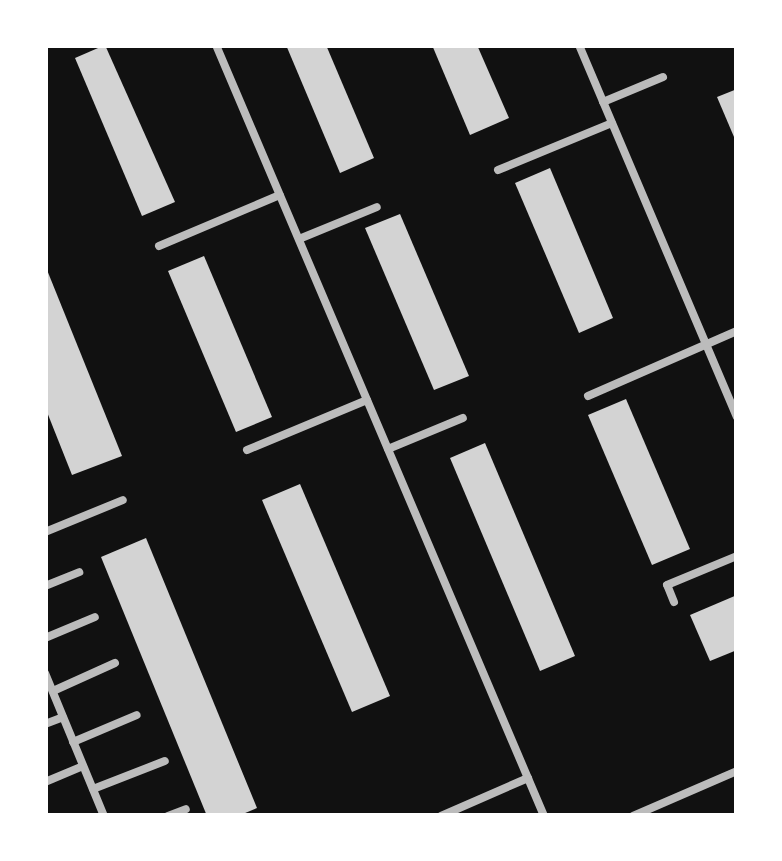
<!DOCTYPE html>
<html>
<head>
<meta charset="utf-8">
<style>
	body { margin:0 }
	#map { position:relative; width:782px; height:861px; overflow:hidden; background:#111; font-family:"PT Sans",sans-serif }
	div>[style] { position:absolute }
	.building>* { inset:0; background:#d3d3d3 }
	.service>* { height:8px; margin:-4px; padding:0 4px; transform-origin:4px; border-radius:4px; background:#bcbcbc }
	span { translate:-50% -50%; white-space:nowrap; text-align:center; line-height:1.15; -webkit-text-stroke:10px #fff; paint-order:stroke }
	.frame { position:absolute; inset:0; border:48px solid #fff; pointer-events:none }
</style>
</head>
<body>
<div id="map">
	<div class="building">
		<i style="clip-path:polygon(105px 45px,175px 202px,142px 216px,75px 58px)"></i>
		<i style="clip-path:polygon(286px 45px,326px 45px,374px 158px,340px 173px)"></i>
		<i style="clip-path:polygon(432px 45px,477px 45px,509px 118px,470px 135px)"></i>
		<i style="clip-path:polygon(737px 89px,737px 144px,717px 97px)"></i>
		<i style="clip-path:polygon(550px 168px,613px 318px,579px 333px,515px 183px)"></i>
		<i style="clip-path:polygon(400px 214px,469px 376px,434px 390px,365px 228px)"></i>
		<i style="clip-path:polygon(204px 256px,272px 417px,236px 432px,168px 271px)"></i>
		<i style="clip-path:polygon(45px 265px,122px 456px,72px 475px,45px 407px)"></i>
		<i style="clip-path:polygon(626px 399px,690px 549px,652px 565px,588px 415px)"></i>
		<i style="clip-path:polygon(485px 443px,575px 656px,540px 671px,450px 458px)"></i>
		<i style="clip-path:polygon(300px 484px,390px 696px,352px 712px,262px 500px)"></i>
		<i style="clip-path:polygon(146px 538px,257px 808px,238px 816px,207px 816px,101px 557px)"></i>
		<i style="clip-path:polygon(737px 595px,737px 650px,710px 661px,690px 615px)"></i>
	</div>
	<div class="service">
		<i style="left:216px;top:45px;width:838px;rotate:66.95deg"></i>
		<i style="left:579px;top:45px;width:404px;rotate:67deg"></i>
		<i style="left:603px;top:102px;width:65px;rotate:-22.6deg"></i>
		<i style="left:498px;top:170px;width:123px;rotate:-22.4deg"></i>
		<i style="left:299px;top:239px;width:84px;rotate:-22.3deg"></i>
		<i style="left:159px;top:246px;width:131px;rotate:-22.9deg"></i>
		<i style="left:588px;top:396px;width:163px;rotate:-23.6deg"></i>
		<i style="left:388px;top:449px;width:81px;rotate:-22.5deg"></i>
		<i style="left:247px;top:450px;width:130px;rotate:-22.6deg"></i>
		<i style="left:45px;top:532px;width:84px;rotate:-22.3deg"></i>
		<i style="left:45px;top:586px;width:37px;rotate:-22deg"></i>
		<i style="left:674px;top:602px;width:18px;rotate:-112deg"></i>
		<i style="left:667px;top:585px;width:76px;rotate:-22.5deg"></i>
		<i style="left:45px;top:638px;width:54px;rotate:-22.8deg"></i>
		<i style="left:45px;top:673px;width:155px;rotate:67.6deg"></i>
		<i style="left:53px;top:691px;width:68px;rotate:-24.3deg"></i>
		<i style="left:45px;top:724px;width:19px;rotate:-21deg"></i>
		<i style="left:73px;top:742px;width:69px;rotate:-22.9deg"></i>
		<i style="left:45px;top:782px;width:41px;rotate:-22.8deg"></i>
		<i style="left:93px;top:789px;width:77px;rotate:-21.3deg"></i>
		<i style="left:168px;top:816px;width:19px;rotate:-21deg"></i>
		<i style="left:441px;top:816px;width:95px;rotate:-23.6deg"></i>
		<i style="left:633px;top:816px;width:113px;rotate:-23.4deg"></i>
	</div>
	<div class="frame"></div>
</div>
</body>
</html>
